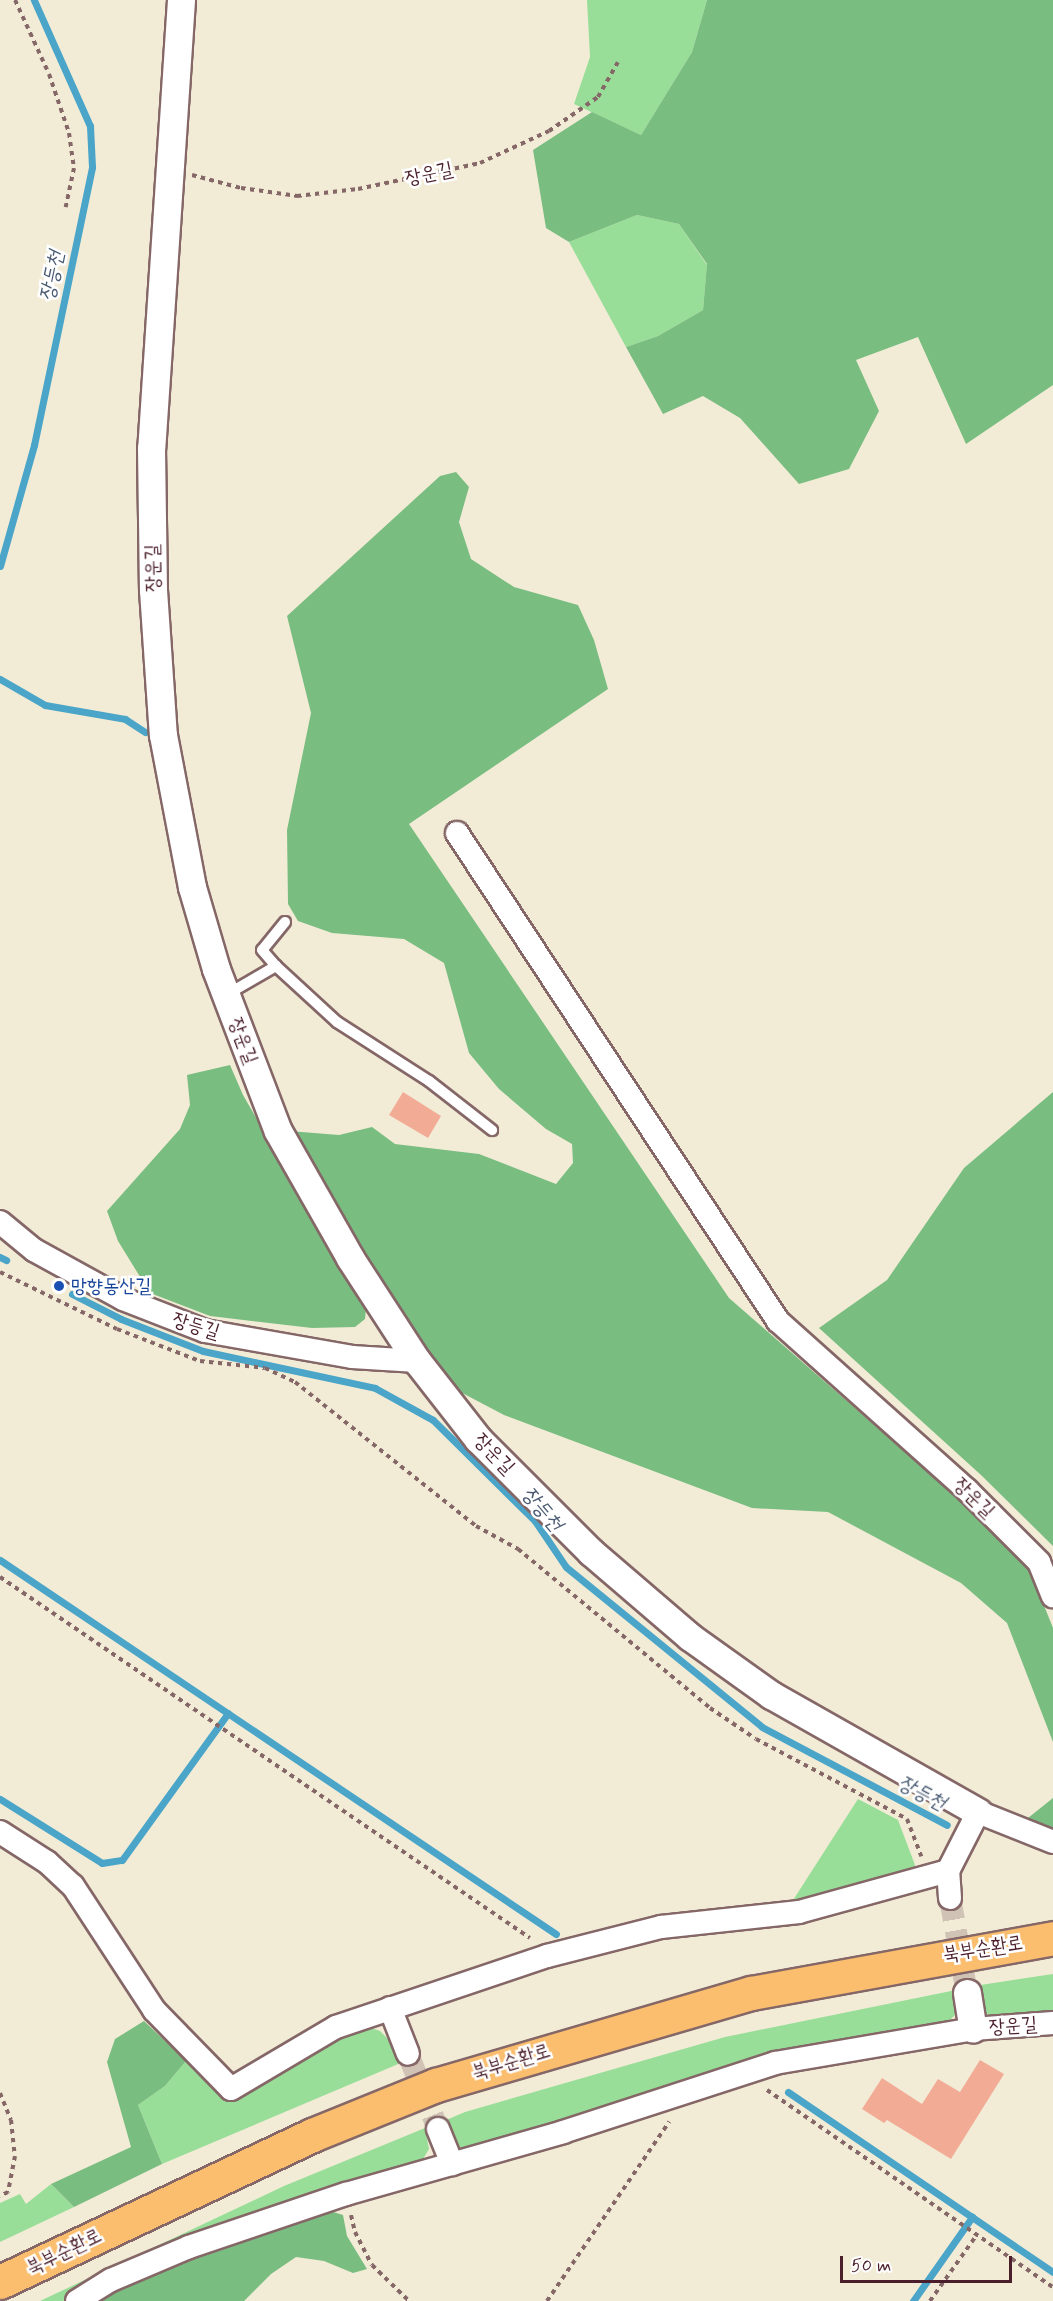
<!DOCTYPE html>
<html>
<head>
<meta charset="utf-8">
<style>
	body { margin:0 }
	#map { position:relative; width:1053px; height:2301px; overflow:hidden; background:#f2ecd7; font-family:Mynerve,"Poor Story",sans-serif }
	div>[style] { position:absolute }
	.green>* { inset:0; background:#98de98 }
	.forest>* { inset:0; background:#7abd80 }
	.stream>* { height:7px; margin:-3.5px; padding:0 3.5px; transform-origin:3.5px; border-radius:3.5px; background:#4aa5c8 }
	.building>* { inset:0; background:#f2ac96 }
	.minor-tunnel>* { height:22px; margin-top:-11px; transform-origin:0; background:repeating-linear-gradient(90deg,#d0c3b5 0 22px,transparent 0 33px) }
	.path>* { height:4px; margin-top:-2px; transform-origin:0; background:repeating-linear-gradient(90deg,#856767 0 4.5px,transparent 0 9px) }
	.roads { filter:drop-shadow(2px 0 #856767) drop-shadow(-2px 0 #856767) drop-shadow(0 2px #856767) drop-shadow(0 -2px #856767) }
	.service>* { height:10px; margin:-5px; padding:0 5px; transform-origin:5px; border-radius:5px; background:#fff }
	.minor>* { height:22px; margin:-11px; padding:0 11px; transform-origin:11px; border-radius:11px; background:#fff }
	.tertiary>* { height:27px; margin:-13.5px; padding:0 13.5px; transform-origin:13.5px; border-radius:13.5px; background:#fff }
	.primary>* { height:33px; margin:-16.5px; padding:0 16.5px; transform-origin:16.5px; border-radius:16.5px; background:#fbbe6e }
	.dots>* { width:16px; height:16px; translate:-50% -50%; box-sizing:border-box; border:3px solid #fff; border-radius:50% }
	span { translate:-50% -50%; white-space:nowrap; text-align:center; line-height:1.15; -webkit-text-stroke:5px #fff; paint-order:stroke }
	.street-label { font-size:20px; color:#4a1f2b }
	.transit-label { font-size:20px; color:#164399 }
	.left { translate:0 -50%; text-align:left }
	.water-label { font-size:21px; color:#4a5b72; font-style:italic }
	.scale { position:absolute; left:840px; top:2256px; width:172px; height:27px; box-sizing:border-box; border:3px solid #4a1f2b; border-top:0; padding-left:8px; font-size:18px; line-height:21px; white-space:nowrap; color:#4a1f2b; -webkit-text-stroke:4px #fff; paint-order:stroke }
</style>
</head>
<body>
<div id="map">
	<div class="green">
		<i style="clip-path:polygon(587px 0,707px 0,692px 52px,641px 135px,574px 104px,590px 57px)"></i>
		<i style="clip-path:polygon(637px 215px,679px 224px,707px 265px,703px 310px,658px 336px,626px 347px,569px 242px)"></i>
		<i style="clip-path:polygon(858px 1799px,898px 1820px,915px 1865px,912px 1875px,788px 1908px)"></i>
		<i style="clip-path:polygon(1053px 1974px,1053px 2016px,1001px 2021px,980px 2010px,974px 1986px)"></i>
		<i style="clip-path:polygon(956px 1990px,957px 2013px,943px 2027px,470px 2152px,444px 2140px,439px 2123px,465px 2112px,725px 2037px)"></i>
		<i style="clip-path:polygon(363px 2025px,380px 2031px,397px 2048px,403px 2062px,162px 2164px,138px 2105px,165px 2086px,186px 2061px,228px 2102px,345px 2031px)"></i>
		<i style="clip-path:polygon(425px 2128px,429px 2149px,423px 2159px,408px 2168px,109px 2274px,63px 2301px,40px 2301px,284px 2186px)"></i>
		<i style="clip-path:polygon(51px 2184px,74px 2207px,0 2242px,0 2203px,20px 2194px,26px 2204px)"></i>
	</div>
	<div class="forest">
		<i style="clip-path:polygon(707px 0,1053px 0,1053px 385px,966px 444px,918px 337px,856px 360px,879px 411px,849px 469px,799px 484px,740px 418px,703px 396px,663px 414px,626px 347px,658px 336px,703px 310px,707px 264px,679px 224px,637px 215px,569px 242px,546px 228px,533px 150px,592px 112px,641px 135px,692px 52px)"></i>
		<i style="clip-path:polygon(456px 472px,469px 487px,459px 522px,471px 559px,514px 587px,578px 605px,594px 640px,608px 689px,409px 824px,729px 1298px,959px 1499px,1029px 1568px,1053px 1628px,1053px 1742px,1007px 1623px,961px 1583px,828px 1512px,752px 1508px,504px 1415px,447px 1385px,422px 1358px,289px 1131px,339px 1135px,372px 1127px,395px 1144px,479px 1154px,556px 1184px,573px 1163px,572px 1144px,546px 1129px,499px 1089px,469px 1053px,444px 963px,404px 939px,332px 933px,298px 921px,288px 904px,287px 830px,311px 713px,287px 616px,440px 476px)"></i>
		<i style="clip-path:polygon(230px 1065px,243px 1095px,366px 1309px,365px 1319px,355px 1327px,312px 1328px,210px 1316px,150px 1293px,118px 1241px,107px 1211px,180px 1129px,190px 1105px,187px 1075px)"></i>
		<i style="clip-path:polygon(1053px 1092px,1053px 1546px,981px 1475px,819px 1328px,887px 1280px,964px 1168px)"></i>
		<i style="clip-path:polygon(1053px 1798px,1053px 1837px,1023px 1822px)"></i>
		<i style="clip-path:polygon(144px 2021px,186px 2061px,165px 2086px,138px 2105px,162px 2164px,74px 2207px,51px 2184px,131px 2147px,107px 2062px,115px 2039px)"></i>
		<i style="clip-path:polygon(330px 2211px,343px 2215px,347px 2236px,367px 2269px,353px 2273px,324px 2261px,296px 2257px,271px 2274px,244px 2301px,95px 2301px,192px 2255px)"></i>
	</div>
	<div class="stream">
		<i style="left:0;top:566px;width:126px;rotate:-74.3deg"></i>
		<i style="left:34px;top:445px;width:284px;rotate:-78.2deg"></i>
		<i style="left:92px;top:167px;width:41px;rotate:-92.8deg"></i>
		<i style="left:90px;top:126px;width:138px;rotate:-114deg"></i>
		<i style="left:0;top:679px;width:52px;rotate:30deg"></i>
		<i style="left:45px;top:705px;width:81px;rotate:9.9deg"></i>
		<i style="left:125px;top:719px;width:24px;rotate:33deg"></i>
		<i style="left:0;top:1257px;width:7px;rotate:27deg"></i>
		<i style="left:72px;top:1294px;width:55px;rotate:27deg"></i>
		<i style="left:121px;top:1319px;width:88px;rotate:21.3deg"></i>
		<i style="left:203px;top:1351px;width:176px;rotate:12.1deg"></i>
		<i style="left:375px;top:1388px;width:66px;rotate:28.9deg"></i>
		<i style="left:433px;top:1420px;width:144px;rotate:44.7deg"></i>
		<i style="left:535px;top:1521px;width:55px;rotate:56deg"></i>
		<i style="left:566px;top:1567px;width:253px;rotate:39.2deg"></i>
		<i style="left:762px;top:1727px;width:209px;rotate:27.9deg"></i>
		<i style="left:0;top:1560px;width:670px;rotate:33.93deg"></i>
		<i style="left:0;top:1799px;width:120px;rotate:32.1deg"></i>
		<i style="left:102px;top:1863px;width:20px;rotate:-9deg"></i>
		<i style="left:122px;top:1860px;width:181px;rotate:-54.2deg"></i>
		<i style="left:788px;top:2092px;width:320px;rotate:34.2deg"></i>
		<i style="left:913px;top:2301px;width:103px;rotate:-54.9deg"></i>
	</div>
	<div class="building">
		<i style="clip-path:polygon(403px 1092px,441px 1116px,428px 1138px,389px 1115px)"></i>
		<i style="clip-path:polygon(980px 2060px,1004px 2074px,951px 2159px,887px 2120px,884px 2123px,862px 2109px,882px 2078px,922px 2104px,938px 2079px,960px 2092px)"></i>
	</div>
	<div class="minor-tunnel">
		<i style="left:950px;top:1898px;width:97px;rotate:79.9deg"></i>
		<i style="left:408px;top:2054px;width:81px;rotate:68.2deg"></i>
	</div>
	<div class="path">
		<i style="left:15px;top:0;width:81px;rotate:65.3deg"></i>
		<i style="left:49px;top:74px;width:62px;rotate:71.3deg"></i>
		<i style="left:69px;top:133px;width:35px;rotate:82deg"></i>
		<i style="left:74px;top:168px;width:40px;rotate:102deg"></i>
		<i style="left:192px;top:175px;width:51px;rotate:14.9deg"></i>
		<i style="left:241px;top:188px;width:57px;rotate:8.1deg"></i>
		<i style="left:297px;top:196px;width:61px;rotate:-6.5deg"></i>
		<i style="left:358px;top:189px;width:125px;rotate:-12deg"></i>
		<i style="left:480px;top:163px;width:76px;rotate:-24.9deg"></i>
		<i style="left:549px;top:131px;width:60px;rotate:-34.8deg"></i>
		<i style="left:598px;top:97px;width:40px;rotate:-60.3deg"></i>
		<i style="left:0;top:1272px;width:130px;rotate:26deg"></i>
		<i style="left:117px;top:1329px;width:89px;rotate:21.1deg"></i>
		<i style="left:200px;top:1361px;width:65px;rotate:6.1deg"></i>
		<i style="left:265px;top:1368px;width:33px;rotate:25deg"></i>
		<i style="left:295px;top:1382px;width:231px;rotate:38.5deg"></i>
		<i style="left:476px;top:1526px;width:48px;rotate:28.7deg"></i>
		<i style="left:518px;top:1549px;width:249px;rotate:39.6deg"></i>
		<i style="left:710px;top:1708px;width:55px;rotate:34deg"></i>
		<i style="left:756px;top:1739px;width:171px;rotate:27.9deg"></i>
		<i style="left:907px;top:1819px;width:40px;rotate:69deg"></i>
		<i style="left:0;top:1577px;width:641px;rotate:34.26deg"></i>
		<i style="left:767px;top:2090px;width:347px;rotate:34.6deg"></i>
		<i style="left:0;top:2093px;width:29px;rotate:68deg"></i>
		<i style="left:11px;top:2120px;width:36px;rotate:84deg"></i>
		<i style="left:15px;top:2156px;width:37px;rotate:101deg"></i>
		<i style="left:8px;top:2192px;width:9px;rotate:153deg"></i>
		<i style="left:351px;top:2215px;width:17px;rotate:77deg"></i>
		<i style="left:355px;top:2232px;width:37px;rotate:63deg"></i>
		<i style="left:372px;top:2265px;width:52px;rotate:44.2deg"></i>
		<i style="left:547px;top:2301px;width:217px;rotate:-55.7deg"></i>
		<i style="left:930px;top:2301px;width:80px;rotate:-54.7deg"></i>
	</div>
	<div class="roads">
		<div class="service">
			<i style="left:285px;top:922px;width:36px;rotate:129deg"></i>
			<i style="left:262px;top:950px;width:21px;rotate:49deg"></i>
			<i style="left:276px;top:966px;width:83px;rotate:42.6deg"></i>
			<i style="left:337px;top:1022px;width:109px;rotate:32.7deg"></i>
			<i style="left:429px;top:1081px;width:80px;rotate:37.9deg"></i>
			<i style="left:226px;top:995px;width:58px;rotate:-30.1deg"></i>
		</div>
		<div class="minor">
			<i style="left:457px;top:833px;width:584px;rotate:56.66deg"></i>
			<i style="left:778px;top:1321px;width:254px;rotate:41.8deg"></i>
			<i style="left:967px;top:1490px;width:102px;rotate:45deg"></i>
			<i style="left:1039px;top:1562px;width:37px;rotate:68deg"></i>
			<i style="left:0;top:1222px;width:44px;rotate:39.5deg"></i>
			<i style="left:34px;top:1250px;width:102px;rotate:28.8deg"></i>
			<i style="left:123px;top:1299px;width:88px;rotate:21.3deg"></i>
			<i style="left:205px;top:1331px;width:149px;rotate:10deg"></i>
			<i style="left:352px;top:1357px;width:65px;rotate:3.5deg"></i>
			<i style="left:0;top:1832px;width:56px;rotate:32.6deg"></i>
			<i style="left:47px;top:1862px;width:35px;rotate:43deg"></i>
			<i style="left:73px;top:1886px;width:148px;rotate:56.8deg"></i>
			<i style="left:154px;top:2010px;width:110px;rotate:45.7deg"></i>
			<i style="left:231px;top:2089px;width:122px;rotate:-30.6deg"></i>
			<i style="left:336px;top:2027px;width:223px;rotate:-18.6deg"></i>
			<i style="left:547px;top:1956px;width:118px;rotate:-14.3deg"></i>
			<i style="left:661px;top:1927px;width:139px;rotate:-6.2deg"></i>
			<i style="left:799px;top:1912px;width:155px;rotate:-15.4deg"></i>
			<i style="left:950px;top:1898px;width:27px;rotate:-94deg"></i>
			<i style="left:948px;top:1871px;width:66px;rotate:-63deg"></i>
			<i style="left:978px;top:1812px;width:81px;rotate:21.8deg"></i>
			<i style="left:390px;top:2008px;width:49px;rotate:68.6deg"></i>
			<i style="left:438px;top:2129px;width:38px;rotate:68deg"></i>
			<i style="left:77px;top:2301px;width:40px;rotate:-32deg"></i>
			<i style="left:111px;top:2280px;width:85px;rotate:-22.9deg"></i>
			<i style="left:189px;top:2247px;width:166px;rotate:-18.7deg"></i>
			<i style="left:346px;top:2194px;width:226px;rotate:-15.9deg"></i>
			<i style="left:563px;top:2132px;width:223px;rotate:-18deg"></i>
			<i style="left:775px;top:2063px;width:201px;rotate:-9.7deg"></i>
			<i style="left:973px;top:2029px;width:80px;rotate:-4.3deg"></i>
		</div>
		<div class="tertiary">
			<i style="left:181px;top:0;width:449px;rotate:93.8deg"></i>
			<i style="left:151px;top:448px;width:142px;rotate:89.2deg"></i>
			<i style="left:153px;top:590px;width:145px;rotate:86.1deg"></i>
			<i style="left:163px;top:735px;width:155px;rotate:79.2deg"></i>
			<i style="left:192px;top:887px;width:85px;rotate:73.7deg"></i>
			<i style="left:216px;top:969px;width:173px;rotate:69.1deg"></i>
			<i style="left:278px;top:1131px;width:146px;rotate:60.4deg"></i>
			<i style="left:350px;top:1258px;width:123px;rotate:57deg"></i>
			<i style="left:417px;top:1361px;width:99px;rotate:52deg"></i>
			<i style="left:478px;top:1439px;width:160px;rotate:45deg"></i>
			<i style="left:591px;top:1552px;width:130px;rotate:40.6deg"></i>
			<i style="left:690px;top:1637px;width:100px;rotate:35.6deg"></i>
			<i style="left:771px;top:1695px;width:238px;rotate:29.5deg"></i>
			<i style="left:967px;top:1993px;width:36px;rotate:81deg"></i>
		</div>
		<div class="primary">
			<i style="left:0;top:2282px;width:345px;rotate:-25.2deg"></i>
			<i style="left:312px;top:2135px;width:134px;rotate:-22deg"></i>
			<i style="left:436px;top:2085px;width:328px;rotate:-16.3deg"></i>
			<i style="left:751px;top:1993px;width:307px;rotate:-10.3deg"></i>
		</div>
	</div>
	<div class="dots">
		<i style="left:59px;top:1286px;background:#1a4fb4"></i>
	</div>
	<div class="street-label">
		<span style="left:429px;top:174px;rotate:-12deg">장운길</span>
		<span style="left:153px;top:568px;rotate:-91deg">장운길</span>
		<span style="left:243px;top:1041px;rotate:69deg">장운길</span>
		<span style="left:196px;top:1326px;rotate:17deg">장등길</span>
		<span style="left:494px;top:1454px;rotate:46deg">장운길</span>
		<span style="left:974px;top:1498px;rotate:44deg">장운길</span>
		<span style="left:983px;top:1949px;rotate:-9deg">북부순환로</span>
		<span style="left:1013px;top:2026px;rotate:-4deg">장운길</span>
		<span style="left:511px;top:2062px;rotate:-17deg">북부순환로</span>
		<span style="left:64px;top:2252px;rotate:-26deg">북부순환로</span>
	</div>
	<div class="transit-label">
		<span class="left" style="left:71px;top:1286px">망향동산길</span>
	</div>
	<div class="water-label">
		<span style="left:52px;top:276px;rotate:-78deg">장등천</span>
		<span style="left:542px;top:1509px;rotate:50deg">장등천</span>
		<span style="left:922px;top:1793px;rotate:28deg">장등천</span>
	</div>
	<div class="scale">50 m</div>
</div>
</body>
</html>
